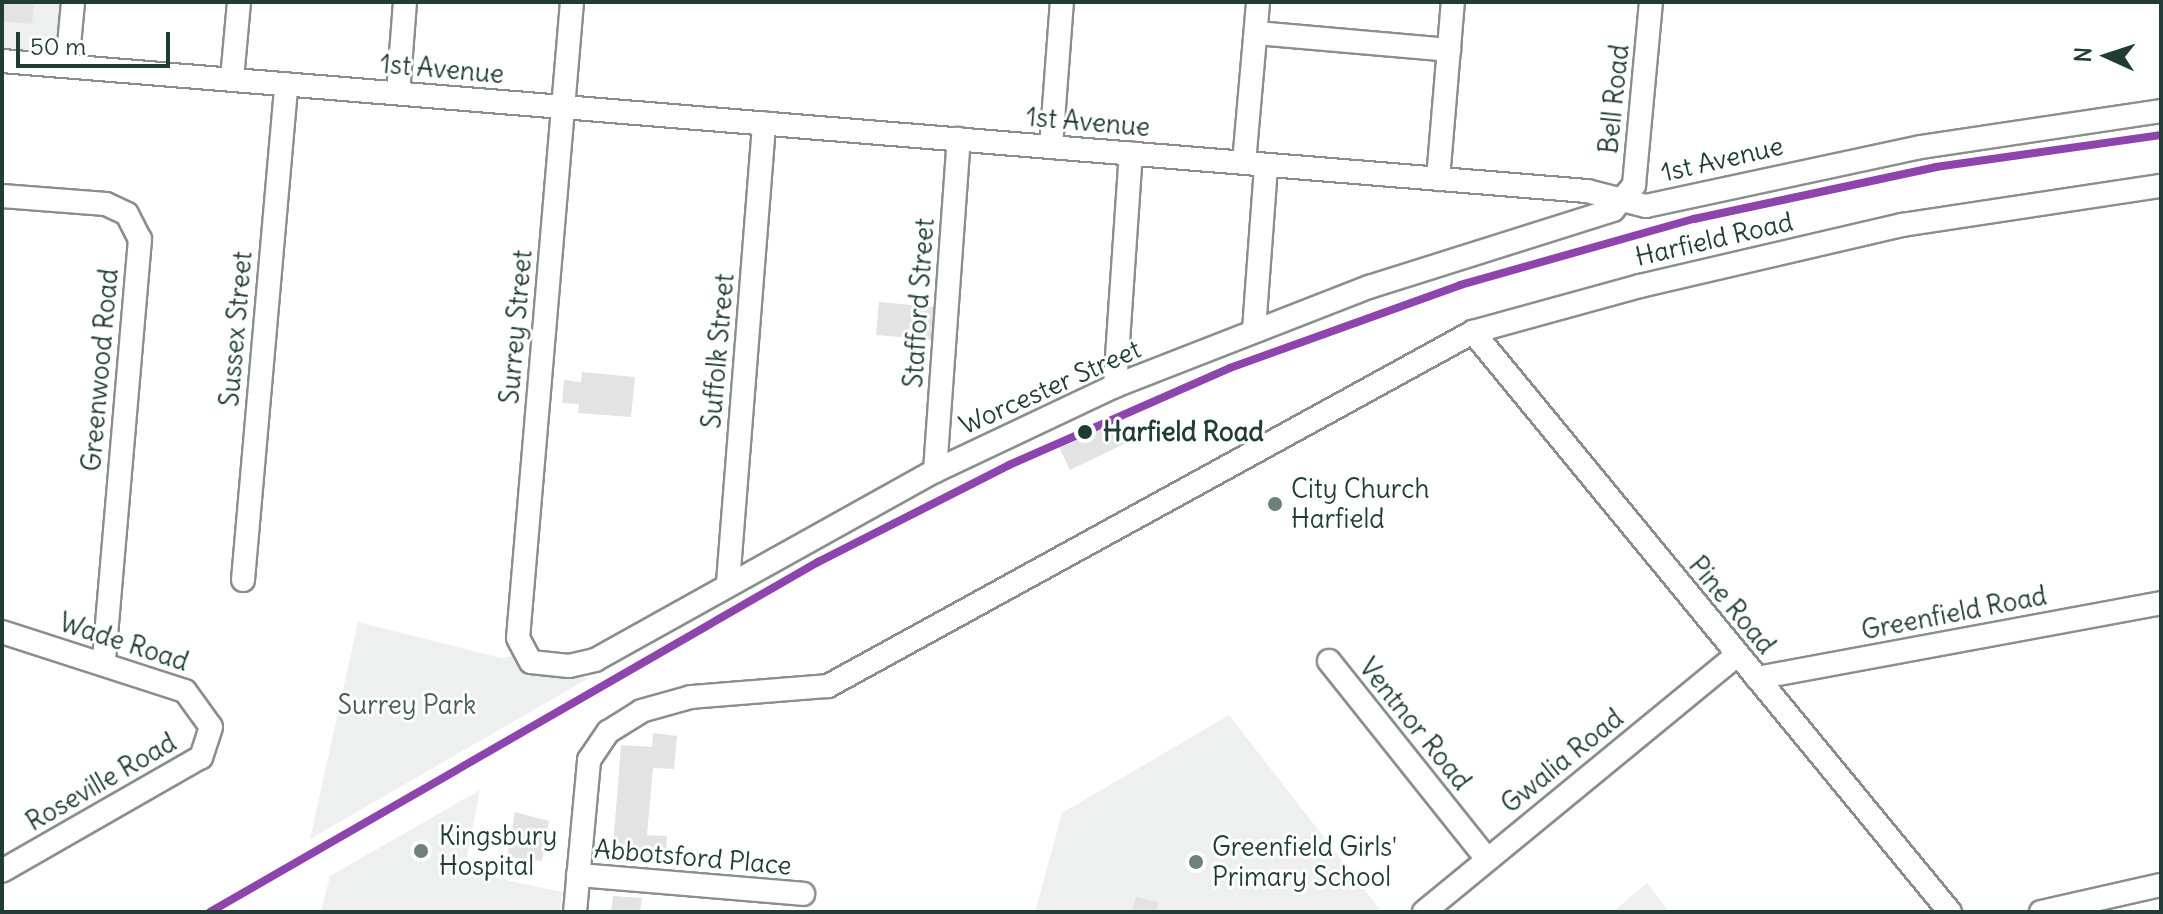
<!DOCTYPE html>
<html>
<head>
<meta charset="utf-8">
<style>
	body { margin:0 }
	#map { position:relative; width:2163px; height:914px; overflow:hidden; background:#fff; font-family:Delius,sans-serif }
	div>[style] { position:absolute }
	.built>* { inset:0; background:#edf0ef }
	.building>* { inset:0; background:#e2e3e2 }
	.roads { filter:drop-shadow(2px 0 #898f8d) drop-shadow(-2px 0 #898f8d) drop-shadow(0 2px #898f8d) drop-shadow(0 -2px #898f8d) }
	.street>* { height:22px; margin:-11px; padding:0 11px; transform-origin:11px; border-radius:11px; background:#fff }
	.rail-1>* { height:8px; margin:-4px; padding:0 4px; transform-origin:4px; border-radius:4px; background:#8e44ad }
	.dots>* { width:22px; height:22px; translate:-50% -50%; box-sizing:border-box; border:4px solid #fff; border-radius:50% }
	span { translate:-50% -50%; white-space:nowrap; text-align:center; line-height:1.15; -webkit-text-stroke:6px #fff; paint-order:stroke }
	.street-label { font-size:26px; color:#1f3d34 }
	.stop-label { font-size:26px; color:#1f3d34; font-weight:700 }
	.left { translate:0 -50%; text-align:left }
	.poi-label { font-size:26px; color:#1f3d34 }
	.park-label { font-size:26px; color:#455e57 }
	.frame { position:absolute; inset:0; border:4px solid #1f3d34; pointer-events:none }
	.north { position:absolute; left:2067px; top:16px; width:80px; height:80px; -webkit-text-stroke:6px #fff; paint-order:stroke; rotate:273deg; font-size:22px; font-weight:700; line-height:32px; text-align:center; color:#1f3d34 }
	.north::after { content:''; display:block; margin:auto; width:28px; height:36px; background:#1f3d34; clip-path:polygon(50% 0,100% 100%,50% 72%,0 100%) }
	.scale { position:absolute; left:16px; top:32px; width:154px; height:36px; box-sizing:border-box; border:4px solid #1f3d34; border-top:0; padding-left:10px; font-size:24px; line-height:28px; white-space:nowrap; color:#1f3d34; -webkit-text-stroke:6px #fff; paint-order:stroke }
</style>
</head>
<body>
<div id="map">
	<div class="built">
		<i style="clip-path:polygon(2px 2px,73px 2px,67px 66px,2px 61px)"></i>
		<i style="clip-path:polygon(358px 622px,501px 658px,514px 656px,538px 673px,589px 678px,310px 839px)"></i>
		<i style="clip-path:polygon(1229px 715px,1382px 912px,1035px 912px,1062px 813px)"></i>
		<i style="clip-path:polygon(480px 790px,464px 871px,562px 892px,560px 912px,321px 912px,330px 876px)"></i>
		<i style="clip-path:polygon(1647px 883px,1669px 912px,1613px 912px)"></i>
	</div>
	<div class="building">
		<i style="clip-path:polygon(2px 2px,34px 2px,32px 24px,2px 21px)"></i>
		<i style="clip-path:polygon(879px 302px,935px 307px,933px 340px,876px 335px)"></i>
		<i style="clip-path:polygon(582px 372px,635px 377px,631px 417px,578px 413px,579px 404px,562px 403px,564px 380px,581px 382px)"></i>
		<i style="clip-path:polygon(1119px 418px,1130px 441px,1070px 470px,1059px 447px)"></i>
		<i style="clip-path:polygon(653px 733px,677px 736px,674px 769px,653px 768px,647px 835px,667px 836px,666px 851px,613px 847px,621px 745px,652px 747px)"></i>
		<i style="clip-path:polygon(515px 812px,549px 821px,542px 861px,507px 857px)"></i>
		<i style="clip-path:polygon(613px 896px,642px 898px,640px 912px,611px 912px)"></i>
		<i style="clip-path:polygon(1136px 897px,1158px 902px,1156px 912px,1132px 912px)"></i>
	</div>
	<div class="roads">
		<div class="street">
			<i style="left:572px;top:2px;width:638px;rotate:94.85deg"></i>
			<i style="left:518px;top:638px;width:27px;rotate:62deg"></i>
			<i style="left:531px;top:662px;width:38px;rotate:6deg"></i>
			<i style="left:569px;top:666px;width:27px;rotate:-13deg"></i>
			<i style="left:595px;top:660px;width:389px;rotate:-29.1deg"></i>
			<i style="left:935px;top:471px;width:199px;rotate:-25.3deg"></i>
			<i style="left:1115px;top:386px;width:273px;rotate:-21.3deg"></i>
			<i style="left:1369px;top:287px;width:256px;rotate:-17.5deg"></i>
			<i style="left:1613px;top:210px;width:33px;rotate:-50deg"></i>
			<i style="left:1634px;top:185px;width:184px;rotate:-84.7deg"></i>
			<i style="left:1256px;top:33px;width:194px;rotate:5deg"></i>
			<i style="left:2px;top:61px;width:1590px;rotate:4.69deg"></i>
			<i style="left:1587px;top:191px;width:61px;rotate:14.3deg"></i>
			<i style="left:1646px;top:206px;width:281px;rotate:-12.1deg"></i>
			<i style="left:1921px;top:147px;width:243px;rotate:-8.5deg"></i>
			<i style="left:67px;top:66px;width:64px;rotate:-84.6deg"></i>
			<i style="left:232px;top:79px;width:77px;rotate:-84.8deg"></i>
			<i style="left:398px;top:93px;width:91px;rotate:-85.6deg"></i>
			<i style="left:1051px;top:147px;width:145px;rotate:-85.7deg"></i>
			<i style="left:1244px;top:163px;width:162px;rotate:-85deg"></i>
			<i style="left:1438px;top:179px;width:178px;rotate:-85.2deg"></i>
			<i style="left:2px;top:196px;width:104px;rotate:4.4deg"></i>
			<i style="left:106px;top:204px;width:23px;rotate:25deg"></i>
			<i style="left:127px;top:214px;width:28px;rotate:63deg"></i>
			<i style="left:140px;top:239px;width:426px;rotate:94.9deg"></i>
			<i style="left:1254px;top:330px;width:165px;rotate:-85.8deg"></i>
			<i style="left:1473px;top:332px;width:751px;rotate:50.57deg"></i>
			<i style="left:1115px;top:386px;width:233px;rotate:-86.1deg"></i>
			<i style="left:935px;top:471px;width:333px;rotate:-85.9deg"></i>
			<i style="left:243px;top:580px;width:498px;rotate:-85deg"></i>
			<i style="left:728px;top:583px;width:461px;rotate:-85.5deg"></i>
			<i style="left:2px;top:632px;width:192px;rotate:17.9deg"></i>
			<i style="left:185px;top:691px;width:44px;rotate:54.2deg"></i>
			<i style="left:211px;top:727px;width:32px;rotate:108deg"></i>
			<i style="left:201px;top:757px;width:229px;rotate:150.2deg"></i>
			<i style="left:1329px;top:661px;width:253px;rotate:51.4deg"></i>
			<i style="left:1757px;top:678px;width:411px;rotate:-10.5deg"></i>
			<i style="left:578px;top:875px;width:226px;rotate:4.8deg"></i>
			<i style="left:575px;top:912px;width:153px;rotate:-84.7deg"></i>
			<i style="left:589px;top:760px;width:34px;rotate:-56deg"></i>
			<i style="left:608px;top:732px;width:39px;rotate:-32deg"></i>
			<i style="left:641px;top:711px;width:52px;rotate:-15.6deg"></i>
			<i style="left:691px;top:697px;width:137px;rotate:-4.6deg"></i>
			<i style="left:828px;top:686px;width:736px;rotate:-28.76deg"></i>
			<i style="left:1473px;top:332px;width:173px;rotate:-15.4deg"></i>
			<i style="left:1640px;top:286px;width:269px;rotate:-13.1deg"></i>
			<i style="left:1902px;top:225px;width:262px;rotate:-8.6deg"></i>
			<i style="left:1424px;top:912px;width:405px;rotate:-39.4deg"></i>
			<i style="left:2041px;top:912px;width:123px;rotate:-12.7deg"></i>
		</div>
	</div>
	<div class="rail-1">
		<i style="left:210px;top:912px;width:702px;rotate:-29.93deg"></i>
		<i style="left:818px;top:562px;width:214px;rotate:-26.9deg"></i>
		<i style="left:1009px;top:465px;width:241px;rotate:-23.7deg"></i>
		<i style="left:1230px;top:368px;width:245px;rotate:-19.8deg"></i>
		<i style="left:1460px;top:285px;width:243px;rotate:-15.8deg"></i>
		<i style="left:1694px;top:219px;width:248px;rotate:-12.1deg"></i>
		<i style="left:1936px;top:167px;width:227px;rotate:-8.1deg"></i>
	</div>
	<div class="dots">
		<i style="left:1085px;top:432px;background:#1f3d34"></i>
		<i style="left:1275px;top:504px;background:#6d817b"></i>
		<i style="left:421px;top:851px;background:#6d817b"></i>
		<i style="left:1196px;top:862px;background:#6d817b"></i>
	</div>
	<div class="street-label">
		<span style="left:442px;top:69px;rotate:5deg">1st Avenue</span>
		<span style="left:1614px;top:99px;rotate:-84deg">Bell Road</span>
		<span style="left:1088px;top:122px;rotate:5deg">1st Avenue</span>
		<span style="left:1722px;top:159px;rotate:-13deg">1st Avenue</span>
		<span style="left:1714px;top:239px;rotate:-13deg">Harfield Road</span>
		<span style="left:919px;top:303px;rotate:-86deg">Stafford Street</span>
		<span style="left:516px;top:327px;rotate:-85deg">Surrey Street</span>
		<span style="left:236px;top:329px;rotate:-85deg">Sussex Street</span>
		<span style="left:718px;top:351px;rotate:-85deg">Suffolk Street</span>
		<span style="left:100px;top:370px;rotate:-85deg">Greenwood Road</span>
		<span style="left:1050px;top:387px;rotate:-24deg">Worcester Street</span>
		<span style="left:1732px;top:605px;rotate:50deg">Pine Road</span>
		<span style="left:1954px;top:613px;rotate:-11deg">Greenfield Road</span>
		<span style="left:124px;top:642px;rotate:18deg">Wade Road</span>
		<span style="left:1415px;top:724px;rotate:51deg">Ventnor Road</span>
		<span style="left:1562px;top:761px;rotate:-39deg">Gwalia Road</span>
		<span style="left:101px;top:782px;rotate:-30deg">Roseville Road</span>
		<span style="left:693px;top:857px;rotate:5deg">Abbotsford Place</span>
	</div>
	<div class="stop-label">
		<span class="left" style="left:1103px;top:432px">Harfield Road</span>
	</div>
	<div class="poi-label">
		<span class="left" style="left:1291px;top:504px">City Church<br>Harfield</span>
		<span class="left" style="left:439px;top:851px">Kingsbury<br>Hospital</span>
		<span class="left" style="left:1212px;top:862px">Greenfield Girls'<br>Primary School</span>
	</div>
	<div class="park-label">
		<span style="left:407px;top:705px">Surrey Park</span>
	</div>
	<div class="frame"></div>
	<div class="north">N</div>
	<div class="scale">50 m</div>
</div>
</body>
</html>
